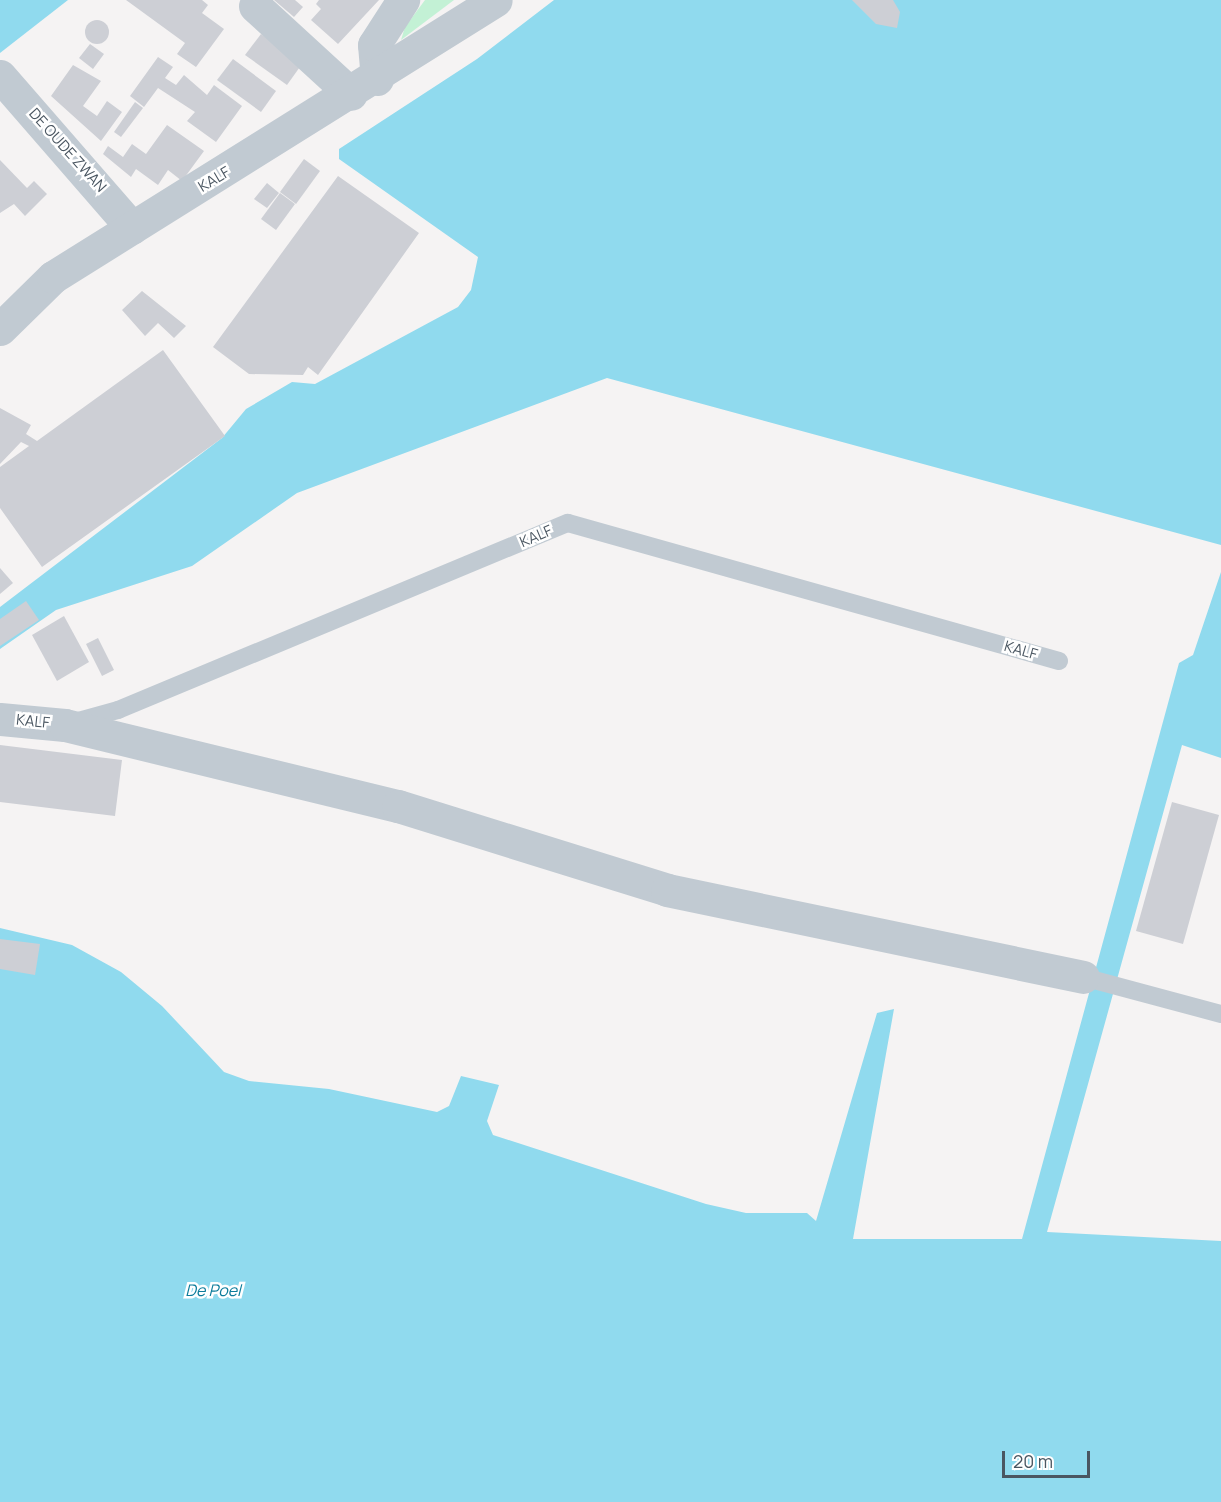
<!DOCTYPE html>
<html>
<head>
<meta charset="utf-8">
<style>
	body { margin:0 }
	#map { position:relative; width:1221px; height:1502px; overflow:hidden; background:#f5f3f3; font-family:Manrope,sans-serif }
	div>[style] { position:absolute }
	.green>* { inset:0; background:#c3f1d5 }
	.water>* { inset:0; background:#90daee }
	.building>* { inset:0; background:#cdcfd5 }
	.round { border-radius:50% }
	.lane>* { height:18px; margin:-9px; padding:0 9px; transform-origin:9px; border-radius:9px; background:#c1cad2 }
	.street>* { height:33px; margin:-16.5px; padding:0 16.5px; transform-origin:16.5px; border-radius:16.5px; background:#c1cad2 }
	span { translate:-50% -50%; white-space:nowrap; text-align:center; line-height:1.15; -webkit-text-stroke:5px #fff; paint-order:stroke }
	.street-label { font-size:15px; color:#4a5661 }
	.water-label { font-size:16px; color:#0c7c9b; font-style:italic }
	.scale { position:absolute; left:1002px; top:1451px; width:88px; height:27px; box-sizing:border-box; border:3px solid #4a5661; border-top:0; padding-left:8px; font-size:18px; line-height:21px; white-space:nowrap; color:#4a5661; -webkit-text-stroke:4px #fff; paint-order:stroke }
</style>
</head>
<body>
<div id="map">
	<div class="green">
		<i style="clip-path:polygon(425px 0,454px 0,401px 40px,405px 27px)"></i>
	</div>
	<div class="water">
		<i style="clip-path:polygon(0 0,68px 0,0 53px)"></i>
		<i style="clip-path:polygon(554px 0,1221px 0,1221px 545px,607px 378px,297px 493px,192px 566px,56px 610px,0 649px,0 607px,222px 438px,246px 409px,292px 382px,315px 384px,458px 307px,471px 290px,478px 257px,339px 159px,339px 149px,477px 59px)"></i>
		<i style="clip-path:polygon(1221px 572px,1221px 758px,1182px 745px,1047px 1232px,1221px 1241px,1221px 1502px,0 1502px,0 928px,72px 945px,121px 972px,162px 1006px,224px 1072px,249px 1081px,329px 1089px,437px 1112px,449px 1106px,461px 1076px,499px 1085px,487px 1121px,493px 1135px,706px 1204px,746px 1213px,807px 1213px,816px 1221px,877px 1013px,894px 1009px,853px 1239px,1022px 1239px,1179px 663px,1193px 655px)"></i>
	</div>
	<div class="building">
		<i style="clip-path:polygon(126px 0,202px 0,208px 5px,202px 13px,224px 29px,196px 67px,177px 54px,185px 43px)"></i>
		<i style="clip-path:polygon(274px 0,295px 0,303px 7px,294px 17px)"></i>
		<i style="clip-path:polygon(319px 0,379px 0,338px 44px,311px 20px,321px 9px,316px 4px)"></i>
		<i style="clip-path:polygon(852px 0,893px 0,900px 12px,897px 28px,876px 24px)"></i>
		<i class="round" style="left:85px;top:20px;width:24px;height:24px"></i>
		<i style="clip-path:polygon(261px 34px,302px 64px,287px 85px,245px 55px)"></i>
		<i style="clip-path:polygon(90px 44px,104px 54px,93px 69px,79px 58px)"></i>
		<i style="clip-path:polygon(158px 57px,173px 67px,165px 78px,176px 85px,184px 75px,207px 95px,214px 85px,242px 106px,216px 142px,187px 121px,195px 112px,158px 88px,144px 107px,130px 96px)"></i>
		<i style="clip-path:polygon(233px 59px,276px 91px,261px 112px,217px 80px)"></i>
		<i style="clip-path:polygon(73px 65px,101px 81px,83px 106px,97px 116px,107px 101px,122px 112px,101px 141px,51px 96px)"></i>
		<i style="clip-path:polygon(135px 102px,143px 108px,121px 137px,114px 132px)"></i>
		<i style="clip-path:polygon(167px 125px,204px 151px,182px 181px,168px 170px,158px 185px,136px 169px,131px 177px,103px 154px,108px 146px,123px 157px,132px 144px,146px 154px)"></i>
		<i style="clip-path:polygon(304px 159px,320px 171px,296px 204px,280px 192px)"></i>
		<i style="clip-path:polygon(0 160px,27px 188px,34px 181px,47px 194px,25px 216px,14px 204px,0 213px)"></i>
		<i style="clip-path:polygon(338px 176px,419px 233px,318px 375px,308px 367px,303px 375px,249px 374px,213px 347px)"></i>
		<i style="clip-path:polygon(267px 183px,279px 193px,267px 208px,254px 199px)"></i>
		<i style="clip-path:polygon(280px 193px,295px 204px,276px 230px,261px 219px)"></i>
		<i style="clip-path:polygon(142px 291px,186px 326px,174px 338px,158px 323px,145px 336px,122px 310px)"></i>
		<i style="clip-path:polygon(163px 350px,225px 436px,42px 567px,0 508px,0 467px,29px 446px,21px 442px,0 464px,0 408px,31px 425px,26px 434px,37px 441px)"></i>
		<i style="clip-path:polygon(0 568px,13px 583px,0 594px)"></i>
		<i style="clip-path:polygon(26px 601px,39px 620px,0 646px,0 619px)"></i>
		<i style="clip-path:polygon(64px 616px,89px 662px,57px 681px,32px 635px)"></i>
		<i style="clip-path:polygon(98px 638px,114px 670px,102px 676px,86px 644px)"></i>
		<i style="clip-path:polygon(0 745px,122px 760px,115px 816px,0 802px)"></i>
		<i style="clip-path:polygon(1172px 802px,1219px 815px,1183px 944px,1136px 931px)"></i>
		<i style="clip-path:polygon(0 939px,40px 944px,35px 975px,0 969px)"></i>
	</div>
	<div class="lane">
		<i style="left:75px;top:722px;width:45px;rotate:-15.6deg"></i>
		<i style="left:118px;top:710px;width:487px;rotate:-22.6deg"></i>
		<i style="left:568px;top:523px;width:510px;rotate:15.7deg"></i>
		<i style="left:1083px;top:977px;width:143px;rotate:15deg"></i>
	</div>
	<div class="street">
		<i style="left:255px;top:6px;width:130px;rotate:42.5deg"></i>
		<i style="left:0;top:76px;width:201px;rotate:49deg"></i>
		<i style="left:377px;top:79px;width:34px;rotate:-95deg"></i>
		<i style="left:374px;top:45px;width:54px;rotate:-57.2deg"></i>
		<i style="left:0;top:329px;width:74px;rotate:-44.5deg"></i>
		<i style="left:53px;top:277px;width:522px;rotate:-32.02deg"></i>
		<i style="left:0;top:719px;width:65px;rotate:5.3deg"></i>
		<i style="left:65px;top:725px;width:343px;rotate:13.7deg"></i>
		<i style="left:398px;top:806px;width:282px;rotate:17.3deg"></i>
		<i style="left:667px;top:890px;width:425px;rotate:11.8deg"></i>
	</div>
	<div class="street-label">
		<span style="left:68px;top:150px;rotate:48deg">DE OUDE ZWAN</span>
		<span style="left:214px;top:179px;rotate:-31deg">KALF</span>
		<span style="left:536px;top:536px;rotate:-23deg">KALF</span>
		<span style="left:1021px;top:650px;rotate:16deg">KALF</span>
		<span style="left:33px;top:721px;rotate:6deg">KALF</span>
	</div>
	<div class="water-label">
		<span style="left:213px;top:1290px">De Poel</span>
	</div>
	<div class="scale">20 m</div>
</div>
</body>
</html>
